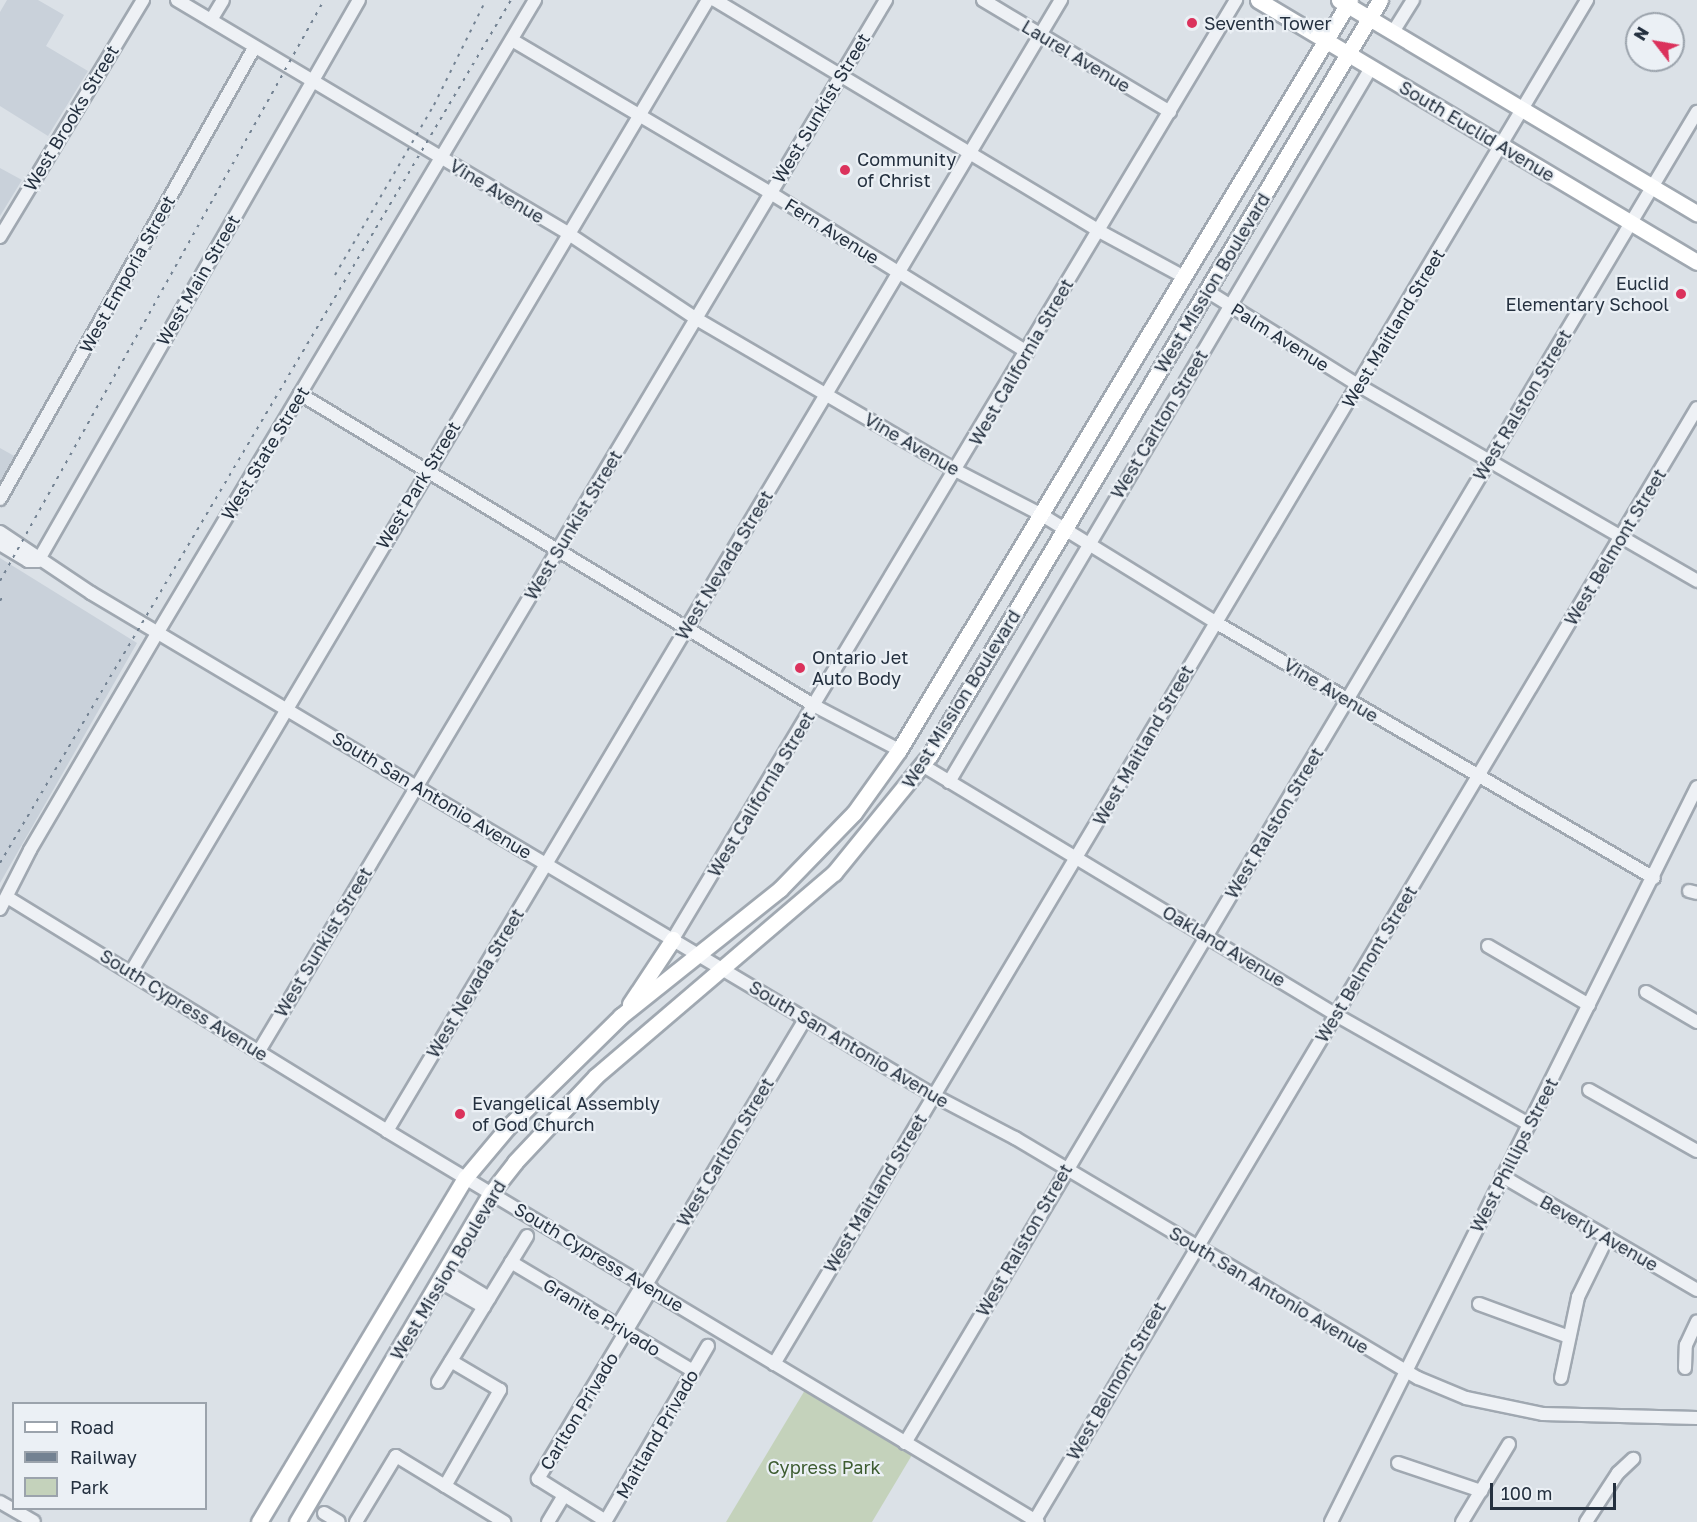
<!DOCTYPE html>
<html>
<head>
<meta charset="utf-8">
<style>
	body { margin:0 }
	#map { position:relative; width:1697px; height:1522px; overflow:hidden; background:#dbe1e7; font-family:"Golos Text",sans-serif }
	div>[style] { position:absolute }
	.built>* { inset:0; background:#c9d1da }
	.green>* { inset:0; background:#c4d2bb }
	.roads { filter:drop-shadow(2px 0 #a0a8b1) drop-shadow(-2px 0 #a0a8b1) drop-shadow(0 2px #a0a8b1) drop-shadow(0 -2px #a0a8b1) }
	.minor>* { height:12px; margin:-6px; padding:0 6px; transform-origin:6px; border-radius:6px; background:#eef1f5 }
	.major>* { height:15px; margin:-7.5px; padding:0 7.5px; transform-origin:7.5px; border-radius:7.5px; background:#fff }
	.rail>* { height:2px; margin-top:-1px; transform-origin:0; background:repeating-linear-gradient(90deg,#738292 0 3px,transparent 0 9px) }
	.dots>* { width:16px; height:16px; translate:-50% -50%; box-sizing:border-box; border:3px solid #ebf0f5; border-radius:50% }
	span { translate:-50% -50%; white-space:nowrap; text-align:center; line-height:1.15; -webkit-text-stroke:4.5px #ebf0f5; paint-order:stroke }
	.poi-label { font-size:18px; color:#24303f }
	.left { translate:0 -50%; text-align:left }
	.right { translate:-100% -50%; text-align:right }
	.street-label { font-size:18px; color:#24303f }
	.park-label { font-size:18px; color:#3d5c30 }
	.legend { position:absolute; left:12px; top:1402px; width:195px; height:108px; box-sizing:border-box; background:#ebf0f5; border:2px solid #9ba3ac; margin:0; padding:8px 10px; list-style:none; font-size:18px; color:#24303f }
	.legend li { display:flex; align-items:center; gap:12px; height:30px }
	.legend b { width:30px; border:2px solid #9ba3ac }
	.north { position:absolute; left:1625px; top:12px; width:60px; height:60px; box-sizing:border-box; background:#ebf0f5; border:2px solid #9ba3ac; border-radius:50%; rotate:301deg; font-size:16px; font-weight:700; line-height:24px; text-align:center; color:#24303f }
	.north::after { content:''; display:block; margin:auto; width:21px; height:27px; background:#db325c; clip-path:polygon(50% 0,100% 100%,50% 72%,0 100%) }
	.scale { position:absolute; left:1490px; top:1483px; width:126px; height:27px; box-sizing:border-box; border:3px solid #24303f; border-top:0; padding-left:8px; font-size:18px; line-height:21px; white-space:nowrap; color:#24303f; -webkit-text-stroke:4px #ebf0f5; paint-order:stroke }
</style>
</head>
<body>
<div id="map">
	<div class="built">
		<i style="clip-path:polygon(7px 0,38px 0,64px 15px,46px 46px,88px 71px,48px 136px,0 106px,0 12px)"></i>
		<i style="clip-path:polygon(0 168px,22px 180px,0 216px)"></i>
		<i style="clip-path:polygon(0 448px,16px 457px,0 486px)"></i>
		<i style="clip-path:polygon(0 558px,137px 643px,0 883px)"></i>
	</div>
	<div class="green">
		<i style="clip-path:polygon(805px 1390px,912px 1455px,872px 1522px,726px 1522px)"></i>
	</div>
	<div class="roads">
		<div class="minor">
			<i style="left:177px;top:0;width:457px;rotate:30.8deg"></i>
			<i style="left:569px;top:234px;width:151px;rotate:33.7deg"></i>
			<i style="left:695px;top:318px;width:303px;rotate:30.3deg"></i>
			<i style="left:957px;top:471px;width:96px;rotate:27.4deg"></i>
			<i style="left:1042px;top:515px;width:203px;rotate:31.7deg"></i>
			<i style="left:1215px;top:622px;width:508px;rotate:30.25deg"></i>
			<i style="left:715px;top:0;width:448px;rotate:31deg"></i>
			<i style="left:1099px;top:231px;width:97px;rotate:28.4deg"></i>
			<i style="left:983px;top:0;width:218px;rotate:30.9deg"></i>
			<i style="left:211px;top:20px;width:23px;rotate:-59deg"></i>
			<i style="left:1393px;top:32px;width:38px;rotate:-58deg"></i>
			<i style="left:512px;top:40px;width:299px;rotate:30.6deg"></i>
			<i style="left:769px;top:192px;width:304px;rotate:31.8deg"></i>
			<i style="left:0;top:237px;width:277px;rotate:-58.9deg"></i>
			<i style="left:1207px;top:291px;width:178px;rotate:31.9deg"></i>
			<i style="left:1358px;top:385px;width:392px;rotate:30deg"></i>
			<i style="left:300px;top:394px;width:602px;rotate:31.21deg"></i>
			<i style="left:815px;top:706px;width:95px;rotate:27.6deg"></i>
			<i style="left:0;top:499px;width:518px;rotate:-60.61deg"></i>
			<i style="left:0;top:532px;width:110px;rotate:33.8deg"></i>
			<i style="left:91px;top:593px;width:980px;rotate:30.8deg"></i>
			<i style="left:933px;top:1095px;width:93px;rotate:27.7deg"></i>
			<i style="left:1015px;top:1138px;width:469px;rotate:30.8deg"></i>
			<i style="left:1418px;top:1378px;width:52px;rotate:22.6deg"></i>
			<i style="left:1466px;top:1398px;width:79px;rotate:11.7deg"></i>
			<i style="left:1543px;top:1414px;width:154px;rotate:1.5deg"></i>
			<i style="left:0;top:544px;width:33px;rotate:31deg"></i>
			<i style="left:28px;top:561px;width:10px"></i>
			<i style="left:38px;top:561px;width:646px;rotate:-60.22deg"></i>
			<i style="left:922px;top:765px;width:484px;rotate:31.1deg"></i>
			<i style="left:1336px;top:1015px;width:222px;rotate:29.5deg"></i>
			<i style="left:949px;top:782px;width:829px;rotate:-59.42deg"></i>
			<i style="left:1689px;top:891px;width:8px;rotate:14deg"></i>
			<i style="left:7px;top:897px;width:446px;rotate:31.6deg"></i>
			<i style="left:387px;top:1131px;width:759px;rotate:30.99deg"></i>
			<i style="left:0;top:909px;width:66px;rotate:-63deg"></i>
			<i style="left:30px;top:850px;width:253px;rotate:-59.6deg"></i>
			<i style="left:158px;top:632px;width:736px;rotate:-59.18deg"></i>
			<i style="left:673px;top:939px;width:1095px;rotate:-59.05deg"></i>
			<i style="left:1488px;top:946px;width:117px;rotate:30.3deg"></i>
			<i style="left:131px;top:972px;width:1130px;rotate:-59.31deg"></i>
			<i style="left:1646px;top:992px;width:59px;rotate:30.5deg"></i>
			<i style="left:259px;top:1051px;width:1224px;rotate:-59.18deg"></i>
			<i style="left:1589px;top:1090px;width:124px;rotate:29.5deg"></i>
			<i style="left:387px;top:1131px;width:1317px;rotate:-59.21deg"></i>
			<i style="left:1502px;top:1176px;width:226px;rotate:30.3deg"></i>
			<i style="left:511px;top:1262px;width:212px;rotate:30.9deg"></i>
			<i style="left:445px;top:1271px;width:52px;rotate:31.5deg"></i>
			<i style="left:439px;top:1281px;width:52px;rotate:30deg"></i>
			<i style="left:646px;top:1285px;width:310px;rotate:-59.1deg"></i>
			<i style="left:1479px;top:1304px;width:96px;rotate:20.1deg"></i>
			<i style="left:617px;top:1327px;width:50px;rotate:-58.8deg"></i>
			<i style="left:774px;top:1364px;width:1588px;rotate:-59.2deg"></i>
			<i style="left:1685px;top:1368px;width:23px;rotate:-88deg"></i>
			<i style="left:1686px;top:1345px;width:26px;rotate:-65deg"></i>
			<i style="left:1561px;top:1378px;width:83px;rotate:-78.1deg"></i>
			<i style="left:1578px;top:1297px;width:66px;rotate:-63.8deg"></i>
			<i style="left:438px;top:1382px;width:171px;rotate:-58.6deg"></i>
			<i style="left:905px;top:1443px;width:1549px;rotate:-59.25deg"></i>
			<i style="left:1398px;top:1463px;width:88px;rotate:18.6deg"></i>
			<i style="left:445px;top:1486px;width:111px;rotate:-60.2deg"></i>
			<i style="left:500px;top:1390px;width:57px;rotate:-149.4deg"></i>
			<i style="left:564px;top:1495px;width:49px;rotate:31.8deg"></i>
			<i style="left:0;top:1502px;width:39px;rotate:30deg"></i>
			<i style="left:324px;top:1513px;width:17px;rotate:31deg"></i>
			<i style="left:1035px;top:1520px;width:1294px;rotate:-59.23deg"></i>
			<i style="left:356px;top:1522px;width:77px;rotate:-58.8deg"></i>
			<i style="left:396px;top:1456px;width:127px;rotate:31.4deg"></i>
			<i style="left:548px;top:1522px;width:31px;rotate:-59deg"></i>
			<i style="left:564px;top:1495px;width:31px;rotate:-148deg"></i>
			<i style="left:538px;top:1479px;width:222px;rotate:-59.2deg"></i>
			<i style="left:605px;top:1522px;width:204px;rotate:-59.7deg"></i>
			<i style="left:1331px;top:1522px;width:821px;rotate:-63.53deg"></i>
			<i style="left:1462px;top:1522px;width:91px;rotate:-58.9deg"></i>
			<i style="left:1586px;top:1522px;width:59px;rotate:-56.9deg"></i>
			<i style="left:1618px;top:1473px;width:21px;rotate:-43deg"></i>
		</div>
		<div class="major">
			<i style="left:1258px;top:0;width:511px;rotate:30.83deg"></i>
			<i style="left:1339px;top:0;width:417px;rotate:30.8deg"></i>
			<i style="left:630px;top:1004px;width:78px;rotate:-56.5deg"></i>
			<i style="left:259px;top:1522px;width:401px;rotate:-59.1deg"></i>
			<i style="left:465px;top:1178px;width:65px;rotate:-50deg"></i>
			<i style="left:507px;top:1128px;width:160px;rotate:-44.5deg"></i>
			<i style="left:621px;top:1016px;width:203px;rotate:-38.6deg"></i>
			<i style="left:780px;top:889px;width:106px;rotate:-45.8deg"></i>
			<i style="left:854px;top:813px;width:77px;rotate:-54.5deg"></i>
			<i style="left:899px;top:750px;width:875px;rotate:-58.98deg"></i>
			<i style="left:297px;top:1522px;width:382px;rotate:-59.5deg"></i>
			<i style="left:491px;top:1193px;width:39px;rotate:-52deg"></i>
			<i style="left:515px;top:1162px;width:118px;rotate:-46.7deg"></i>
			<i style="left:596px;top:1076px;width:313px;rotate:-40.5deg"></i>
			<i style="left:834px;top:873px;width:152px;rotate:-50.9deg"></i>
			<i style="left:930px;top:755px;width:879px;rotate:-59.2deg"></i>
		</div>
	</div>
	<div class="rail">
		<i style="left:335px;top:275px;width:197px;rotate:-59.8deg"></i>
		<i style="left:434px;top:105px;width:117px;rotate:-63.7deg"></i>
		<i style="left:0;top:581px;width:665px;rotate:-60.85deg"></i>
		<i style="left:0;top:601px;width:8px;rotate:-60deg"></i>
		<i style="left:0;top:863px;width:1003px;rotate:-59.37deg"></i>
	</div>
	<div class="dots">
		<i style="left:1192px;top:23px;background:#db325c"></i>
		<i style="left:845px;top:170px;background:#db325c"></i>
		<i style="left:1681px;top:294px;background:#db325c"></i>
		<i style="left:800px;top:668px;background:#db325c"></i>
		<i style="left:460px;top:1114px;background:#db325c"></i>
	</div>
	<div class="poi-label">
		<span class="left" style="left:1204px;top:23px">Seventh Tower</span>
		<span class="left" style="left:857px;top:170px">Community<br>of Christ</span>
		<span class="right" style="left:1669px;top:294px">Euclid<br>Elementary School</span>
		<span class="left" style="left:812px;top:668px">Ontario Jet<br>Auto Body</span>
		<span class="left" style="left:472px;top:1114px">Evangelical Assembly<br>of God Church</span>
	</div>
	<div class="street-label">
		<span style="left:1076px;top:56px;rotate:31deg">Laurel Avenue</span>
		<span style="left:821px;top:108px;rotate:-59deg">West Sunkist Street</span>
		<span style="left:71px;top:118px;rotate:-59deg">West Brooks Street</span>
		<span style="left:1477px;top:131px;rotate:31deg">South Euclid Avenue</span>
		<span style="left:497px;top:191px;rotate:31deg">Vine Avenue</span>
		<span style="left:832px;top:231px;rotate:32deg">Fern Avenue</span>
		<span style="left:127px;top:274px;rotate:-61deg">West Emporia Street</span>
		<span style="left:198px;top:280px;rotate:-60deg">West Main Street</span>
		<span style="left:1212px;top:283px;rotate:-59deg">West Mission Boulevard</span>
		<span style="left:1393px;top:328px;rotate:-59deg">West Maitland Street</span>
		<span style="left:1280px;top:337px;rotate:32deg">Palm Avenue</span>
		<span style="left:1021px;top:362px;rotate:-60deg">West California Street</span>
		<span style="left:1522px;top:405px;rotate:-59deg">West Ralston Street</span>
		<span style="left:1159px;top:424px;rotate:-59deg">West Carlton Street</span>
		<span style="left:912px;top:444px;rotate:30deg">Vine Avenue</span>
		<span style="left:265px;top:453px;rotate:-59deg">West State Street</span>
		<span style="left:418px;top:485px;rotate:-59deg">West Park Street</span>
		<span style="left:573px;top:525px;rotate:-59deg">West Sunkist Street</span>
		<span style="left:1615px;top:547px;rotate:-59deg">West Belmont Street</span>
		<span style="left:724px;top:565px;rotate:-59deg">West Nevada Street</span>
		<span style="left:1331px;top:690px;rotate:31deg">Vine Avenue</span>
		<span style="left:961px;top:699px;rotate:-58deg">West Mission Boulevard</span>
		<span style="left:1143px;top:745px;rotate:-60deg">West Maitland Street</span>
		<span style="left:761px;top:794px;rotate:-59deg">West California Street</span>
		<span style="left:432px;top:795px;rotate:31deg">South San Antonio Avenue</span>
		<span style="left:1274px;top:823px;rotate:-59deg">West Ralston Street</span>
		<span style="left:323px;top:942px;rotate:-59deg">West Sunkist Street</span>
		<span style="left:1224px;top:946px;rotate:31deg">Oakland Avenue</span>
		<span style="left:1366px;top:964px;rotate:-59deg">West Belmont Street</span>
		<span style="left:475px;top:983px;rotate:-59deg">West Nevada Street</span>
		<span style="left:184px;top:1005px;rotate:32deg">South Cypress Avenue</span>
		<span style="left:849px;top:1044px;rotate:31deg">South San Antonio Avenue</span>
		<span style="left:725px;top:1152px;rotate:-59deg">West Carlton Street</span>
		<span style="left:1514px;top:1155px;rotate:-63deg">West Phillips Street</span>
		<span style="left:875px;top:1193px;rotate:-59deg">West Maitland Street</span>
		<span style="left:1599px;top:1233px;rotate:30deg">Beverly Avenue</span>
		<span style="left:1024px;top:1240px;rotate:-60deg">West Ralston Street</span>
		<span style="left:599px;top:1257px;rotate:31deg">South Cypress Avenue</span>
		<span style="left:448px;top:1270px;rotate:-59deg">West Mission Boulevard</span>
		<span style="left:1269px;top:1290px;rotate:31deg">South San Antonio Avenue</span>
		<span style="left:602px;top:1317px;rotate:31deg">Granite Privado</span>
		<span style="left:1116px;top:1381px;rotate:-60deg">West Belmont Street</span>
		<span style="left:579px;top:1411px;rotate:-59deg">Carlton Privado</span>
		<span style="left:657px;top:1434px;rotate:-60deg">Maitland Privado</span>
	</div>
	<div class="park-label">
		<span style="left:824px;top:1467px">Cypress Park</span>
	</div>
	<ul class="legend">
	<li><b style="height:8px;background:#fff"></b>Road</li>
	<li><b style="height:8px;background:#738292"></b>Railway</li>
	<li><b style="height:16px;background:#c4d2bb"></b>Park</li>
	</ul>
	<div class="north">N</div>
	<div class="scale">100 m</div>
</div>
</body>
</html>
